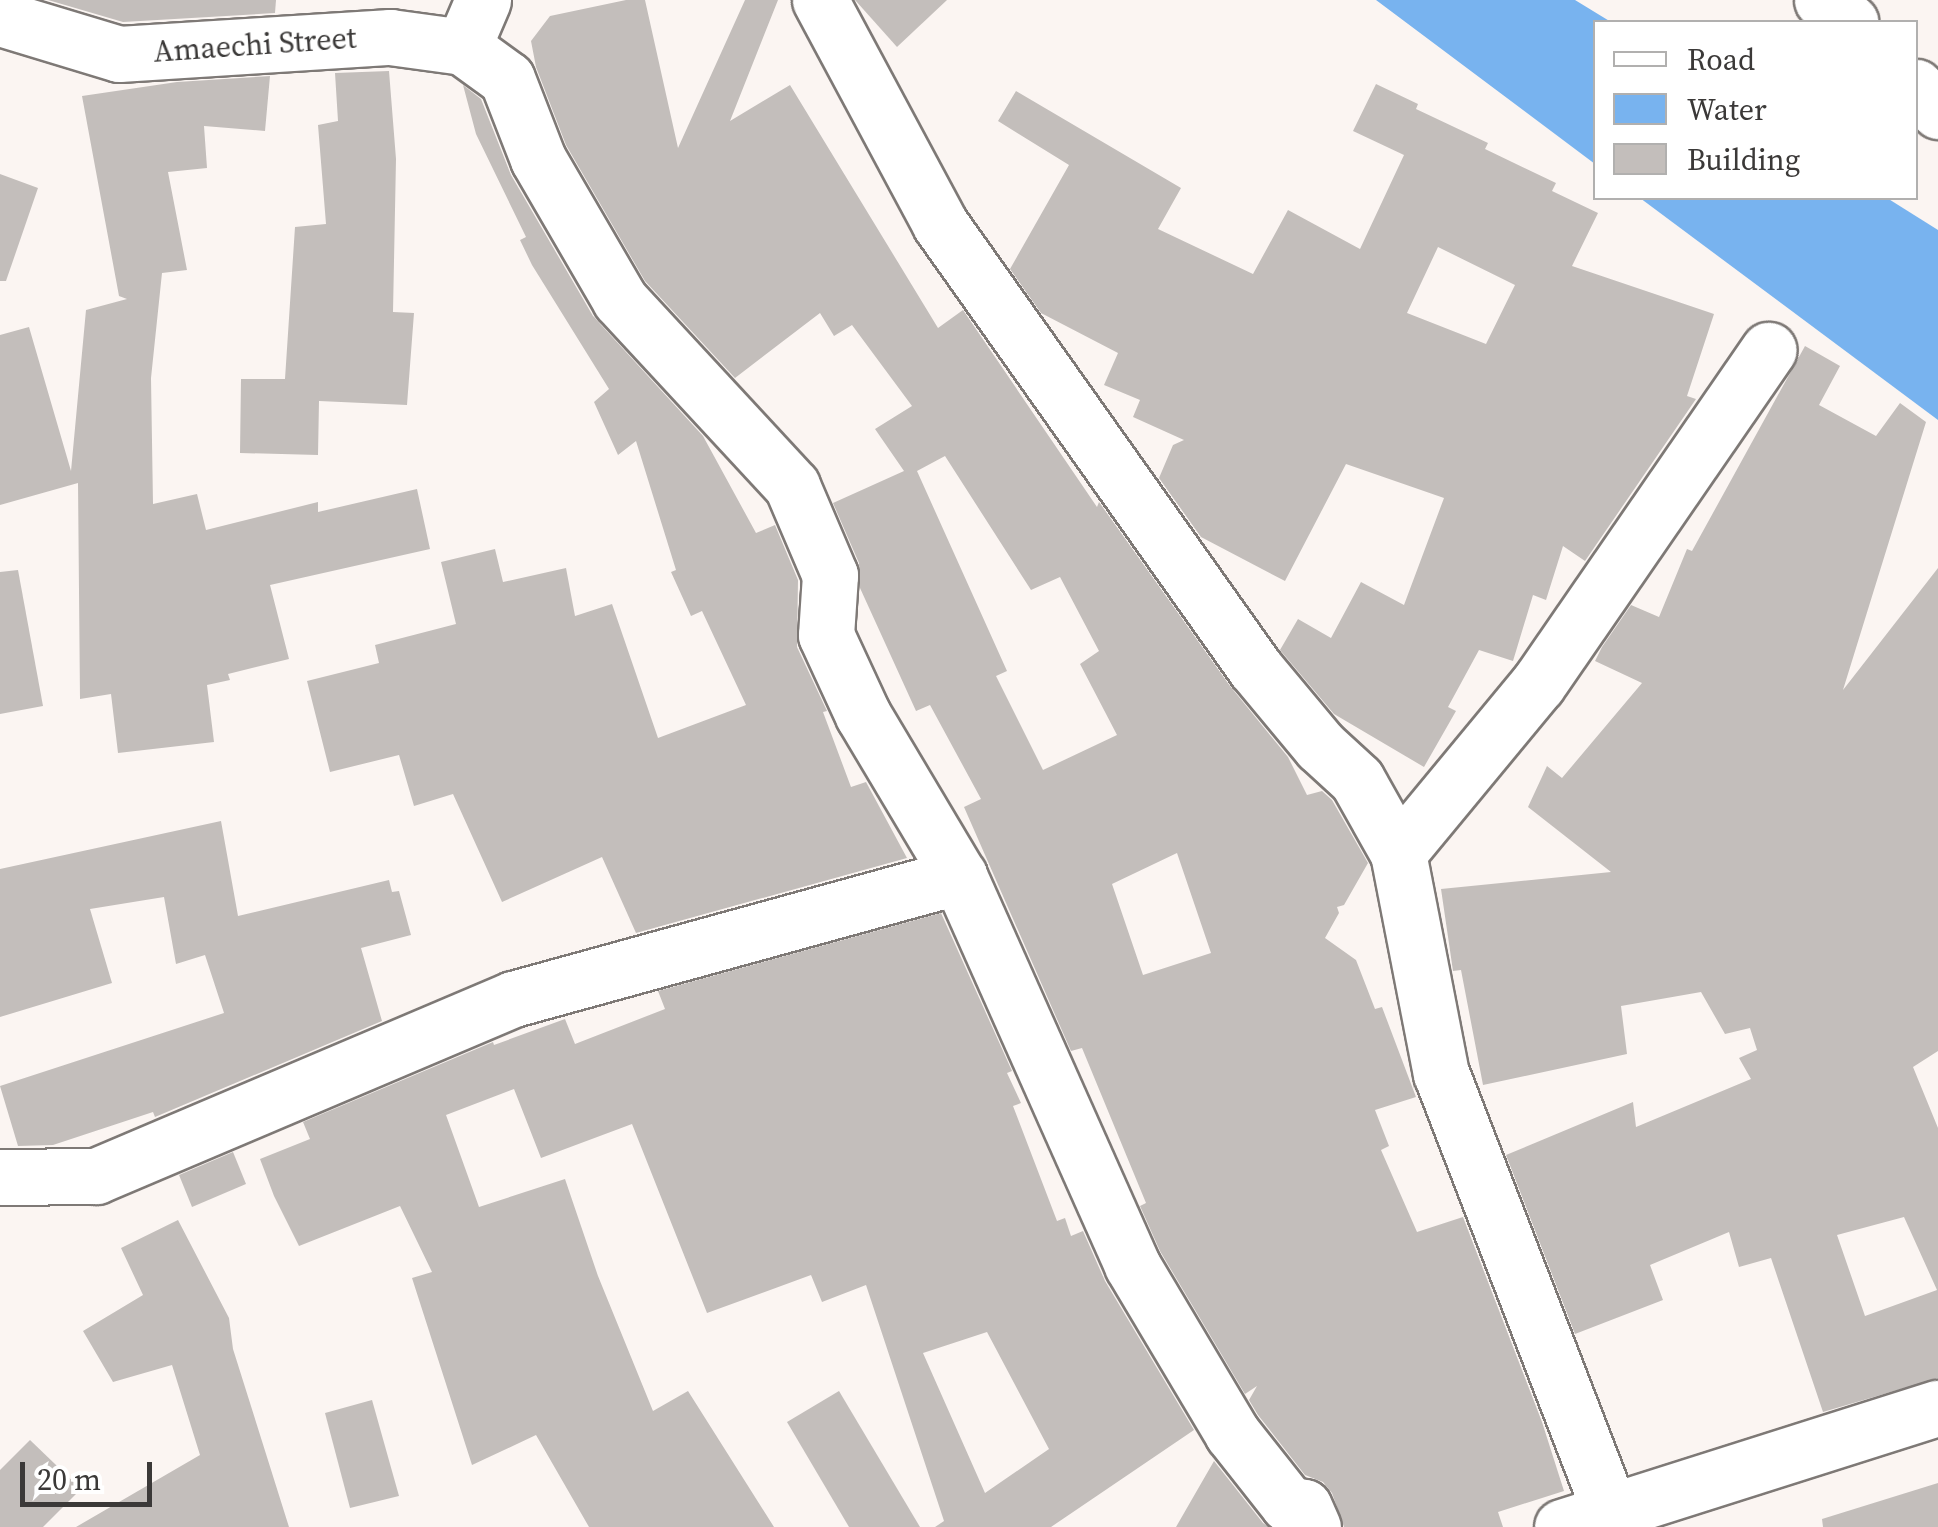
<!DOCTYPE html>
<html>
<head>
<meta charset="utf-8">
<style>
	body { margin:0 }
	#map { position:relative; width:1938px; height:1527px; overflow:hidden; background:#fbf5f2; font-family:"Source Serif 4",serif }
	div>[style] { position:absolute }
	.water>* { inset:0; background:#78b3ef }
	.building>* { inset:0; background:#c3bebb }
	.roads { filter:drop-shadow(2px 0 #7e7976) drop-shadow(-2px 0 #7e7976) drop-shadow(0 2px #7e7976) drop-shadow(0 -2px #7e7976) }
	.minor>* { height:55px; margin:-27.5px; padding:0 27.5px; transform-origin:27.5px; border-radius:27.5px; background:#fff }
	span { translate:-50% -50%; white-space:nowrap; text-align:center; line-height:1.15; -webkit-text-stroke:9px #fff; paint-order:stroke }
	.street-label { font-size:30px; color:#3b3938 }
	.legend { position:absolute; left:1593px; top:20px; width:325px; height:180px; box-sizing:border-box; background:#fff; border:2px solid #b1b0af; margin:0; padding:12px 18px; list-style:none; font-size:30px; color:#3b3938 }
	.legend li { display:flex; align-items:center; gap:20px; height:50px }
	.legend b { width:50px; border:2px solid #b1b0af }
	.scale { position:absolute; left:20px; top:1462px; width:132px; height:45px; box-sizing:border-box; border:5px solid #3b3938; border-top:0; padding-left:12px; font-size:30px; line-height:35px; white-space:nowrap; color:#3b3938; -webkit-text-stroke:8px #fff; paint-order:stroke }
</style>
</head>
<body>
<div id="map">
	<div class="water">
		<i style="clip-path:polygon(1376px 0,1575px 0,1611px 22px,1596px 22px,1595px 164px)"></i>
		<i style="clip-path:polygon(1640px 198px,1887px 198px,1938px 230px,1938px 420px)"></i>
	</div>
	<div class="building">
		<i style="clip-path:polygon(48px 0,276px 0,275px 13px,123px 22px)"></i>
		<i style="clip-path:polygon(evenodd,626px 0,645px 0,678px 148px,745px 0,778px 0,730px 121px,790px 85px,938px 328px,963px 310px,1097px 507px,1099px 502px,1230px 686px,1288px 757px,1307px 795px,1322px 791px,1332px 800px,1368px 863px,1344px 905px,1337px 907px,1339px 913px,1325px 938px,1356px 960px,1375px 1009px,1382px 1007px,1416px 1097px,1375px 1110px,1389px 1146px,1381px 1150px,1417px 1232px,1463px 1217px,1542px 1422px,1564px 1491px,1498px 1512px,1503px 1527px,1344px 1527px,1332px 1493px,1323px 1482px,1305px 1475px,1258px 1415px,1249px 1400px,1257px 1386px,1245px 1394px,1160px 1251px,1140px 1206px,1146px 1203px,1082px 1048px,1071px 1051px,964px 807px,981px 799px,930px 705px,916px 711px,860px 588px,859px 563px,833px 503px,904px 471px,875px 429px,912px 406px,852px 325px,834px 336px,820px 313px,735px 378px,645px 281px,566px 145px,536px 67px,531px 41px,550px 16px,626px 0,945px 456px,1031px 590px,1060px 577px,1099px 651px,1080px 664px,1117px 735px,1043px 770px,996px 676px,1007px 671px,917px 471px,945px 456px,626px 0,1177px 853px,1211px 953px,1143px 975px,1112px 884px,1177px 853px)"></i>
		<i style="clip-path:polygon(855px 0,947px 0,897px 47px)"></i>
		<i style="clip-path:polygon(389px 71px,396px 159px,393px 312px,414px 313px,407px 405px,319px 401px,318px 455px,240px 453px,241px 379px,285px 379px,295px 227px,326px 224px,318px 125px,338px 121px,335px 73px)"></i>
		<i style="clip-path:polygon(270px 76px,265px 131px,204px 126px,207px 168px,168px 172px,187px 270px,162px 273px,151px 378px,153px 504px,197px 494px,206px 530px,318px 502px,318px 512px,417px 489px,430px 549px,270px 585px,289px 659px,228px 674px,230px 680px,207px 685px,214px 742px,118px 753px,111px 694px,80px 699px,78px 483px,0 505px,0 335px,29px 327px,71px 471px,86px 310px,127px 299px,119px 296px,82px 96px,177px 82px)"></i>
		<i style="clip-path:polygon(evenodd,1376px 84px,1418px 104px,1416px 109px,1488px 143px,1485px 149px,1556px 183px,1552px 191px,1598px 213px,1572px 266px,1714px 314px,1687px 396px,1696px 399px,1585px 561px,1563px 546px,1546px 600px,1533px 595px,1513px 661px,1479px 650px,1448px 707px,1456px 711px,1424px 767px,1334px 714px,1280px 650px,1298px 619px,1331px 638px,1361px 582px,1404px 605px,1444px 498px,1346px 464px,1285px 581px,1201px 537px,1159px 478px,1173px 445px,1184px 440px,1133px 417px,1140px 400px,1104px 385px,1118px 353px,1041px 313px,1010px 269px,1069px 165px,998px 121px,1016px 91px,1181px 188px,1158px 229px,1253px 274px,1288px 210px,1360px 249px,1404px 155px,1353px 131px,1376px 84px,1438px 247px,1515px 285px,1486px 344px,1407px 313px,1438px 247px)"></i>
		<i style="clip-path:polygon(463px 85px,481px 99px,511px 175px,593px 316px,703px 436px,756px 533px,775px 525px,798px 580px,797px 647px,827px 711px,823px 712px,851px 787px,866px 782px,907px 858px,636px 933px,602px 857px,502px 902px,453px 794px,414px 806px,399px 755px,330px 772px,307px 681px,379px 663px,375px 645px,456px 624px,441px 562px,495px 549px,503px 582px,566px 568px,575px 616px,612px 604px,658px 738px,746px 705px,702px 611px,691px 616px,671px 572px,676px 570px,636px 441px,618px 455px,594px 402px,609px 389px,532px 265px,520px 240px,526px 237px,476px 134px)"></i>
		<i style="clip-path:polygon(0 174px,38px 188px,6px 281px,0 281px)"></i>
		<i style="clip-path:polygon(evenodd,1805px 346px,1840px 366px,1819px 405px,1876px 436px,1900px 403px,1926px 422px,1843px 690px,1938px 568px,1938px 1051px,1913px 1067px,1938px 1128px,1938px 1378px,1823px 1412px,1771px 1258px,1739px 1267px,1729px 1232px,1650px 1265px,1663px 1300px,1575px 1334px,1506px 1155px,1633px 1102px,1636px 1127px,1751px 1079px,1739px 1058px,1757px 1050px,1750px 1028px,1725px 1034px,1701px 992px,1621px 1006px,1627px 1054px,1483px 1085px,1461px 970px,1453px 971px,1441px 889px,1611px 872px,1528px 807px,1547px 766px,1562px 778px,1642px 683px,1595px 661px,1602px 647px,1631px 605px,1659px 617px,1687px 549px,1692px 551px,1805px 346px,1904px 1217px,1937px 1290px,1865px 1316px,1837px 1235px,1904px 1217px)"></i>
		<i style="clip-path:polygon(18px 570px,43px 706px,0 714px,0 572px)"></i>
		<i style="clip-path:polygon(221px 821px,238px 916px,389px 880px,392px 892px,399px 891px,411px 935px,361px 948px,382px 1021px,155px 1117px,153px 1112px,53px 1145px,18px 1146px,0 1086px,224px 1013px,205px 955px,176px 964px,164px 897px,90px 909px,112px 983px,0 1017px,0 869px)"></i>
		<i style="clip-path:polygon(evenodd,941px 913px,1012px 1071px,1007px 1073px,1021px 1103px,1013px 1106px,1057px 1221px,1065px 1218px,1071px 1236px,1083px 1231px,1105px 1281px,1194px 1430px,1051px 1527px,935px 1527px,944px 1521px,866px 1285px,822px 1302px,811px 1275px,707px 1313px,632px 1124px,541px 1158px,514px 1089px,446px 1115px,479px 1207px,565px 1179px,598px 1276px,653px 1411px,688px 1391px,774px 1527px,589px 1527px,536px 1435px,472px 1465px,412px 1278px,432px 1272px,400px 1206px,299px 1246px,274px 1196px,260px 1159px,310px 1139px,303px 1122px,493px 1042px,494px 1045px,565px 1019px,575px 1044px,665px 1009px,658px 991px,941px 913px,987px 1332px,1049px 1449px,985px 1493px,923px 1353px,987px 1332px)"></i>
		<i style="clip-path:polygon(233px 1152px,246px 1184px,192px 1207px,179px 1175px)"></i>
		<i style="clip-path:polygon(178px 1220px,229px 1318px,233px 1349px,289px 1527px,76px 1527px,200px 1455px,172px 1365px,113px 1382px,83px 1331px,143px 1295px,121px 1248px)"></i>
		<i style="clip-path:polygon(839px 1391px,920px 1527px,849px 1527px,787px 1422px)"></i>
		<i style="clip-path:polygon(372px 1400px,399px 1496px,350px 1508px,325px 1413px)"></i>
		<i style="clip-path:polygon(30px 1440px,81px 1489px,43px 1527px,0 1527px,0 1470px)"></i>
		<i style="clip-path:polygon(1214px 1461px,1263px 1523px,1269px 1527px,1176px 1527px)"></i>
		<i style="clip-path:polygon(1938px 1483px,1938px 1527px,1823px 1527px,1822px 1519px)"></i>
	</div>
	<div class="roads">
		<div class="minor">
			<i style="left:820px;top:0;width:254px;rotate:61.8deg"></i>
			<i style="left:940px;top:224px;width:544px;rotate:54.65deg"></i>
			<i style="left:1255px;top:668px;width:102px;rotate:50.2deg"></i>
			<i style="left:1320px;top:746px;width:50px;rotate:42.6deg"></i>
			<i style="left:1357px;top:780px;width:84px;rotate:60.7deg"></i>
			<i style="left:1822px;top:0;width:36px;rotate:38deg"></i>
			<i style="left:0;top:18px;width:124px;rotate:16.8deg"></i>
			<i style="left:119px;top:54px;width:272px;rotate:-3.6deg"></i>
			<i style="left:390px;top:37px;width:74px;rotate:7.8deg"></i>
			<i style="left:463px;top:47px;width:51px;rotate:-66.9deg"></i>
			<i style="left:463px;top:47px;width:54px;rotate:36deg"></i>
			<i style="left:507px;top:79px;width:86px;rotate:68.8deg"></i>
			<i style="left:538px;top:159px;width:163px;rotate:59.8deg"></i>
			<i style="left:620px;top:300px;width:253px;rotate:47.2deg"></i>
			<i style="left:792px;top:486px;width:97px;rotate:66.9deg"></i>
			<i style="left:830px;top:575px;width:60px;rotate:93.8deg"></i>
			<i style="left:826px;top:635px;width:88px;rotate:65.2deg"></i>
			<i style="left:863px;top:715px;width:187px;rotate:59.2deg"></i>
			<i style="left:959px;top:876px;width:426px;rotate:66deg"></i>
			<i style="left:1132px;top:1265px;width:196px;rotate:59.2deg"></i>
			<i style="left:1232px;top:1433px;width:90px;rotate:51.7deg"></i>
			<i style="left:1288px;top:1504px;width:16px;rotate:11deg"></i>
			<i style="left:1304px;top:1507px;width:22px;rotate:66deg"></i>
			<i style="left:1916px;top:87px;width:33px;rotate:47deg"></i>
			<i style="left:0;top:1177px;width:96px;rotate:-0.6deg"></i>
			<i style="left:96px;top:1176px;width:453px;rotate:-23deg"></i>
			<i style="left:513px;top:999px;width:463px;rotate:-15.4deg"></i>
			<i style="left:1610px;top:1511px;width:469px;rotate:-111.1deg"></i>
			<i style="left:1441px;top:1074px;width:225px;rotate:-101deg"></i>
			<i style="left:1398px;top:853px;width:219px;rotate:-50.4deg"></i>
			<i style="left:1538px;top:684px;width:406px;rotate:-55.4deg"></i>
			<i style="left:1562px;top:1527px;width:394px;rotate:-17.6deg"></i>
		</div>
	</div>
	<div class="street-label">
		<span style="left:255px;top:45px;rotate:-4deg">Amaechi Street</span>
	</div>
	<ul class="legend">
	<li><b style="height:12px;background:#fff"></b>Road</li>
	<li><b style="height:28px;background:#78b3ef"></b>Water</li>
	<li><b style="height:28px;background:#c3bebb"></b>Building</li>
	</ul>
	<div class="scale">20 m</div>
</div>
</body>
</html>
